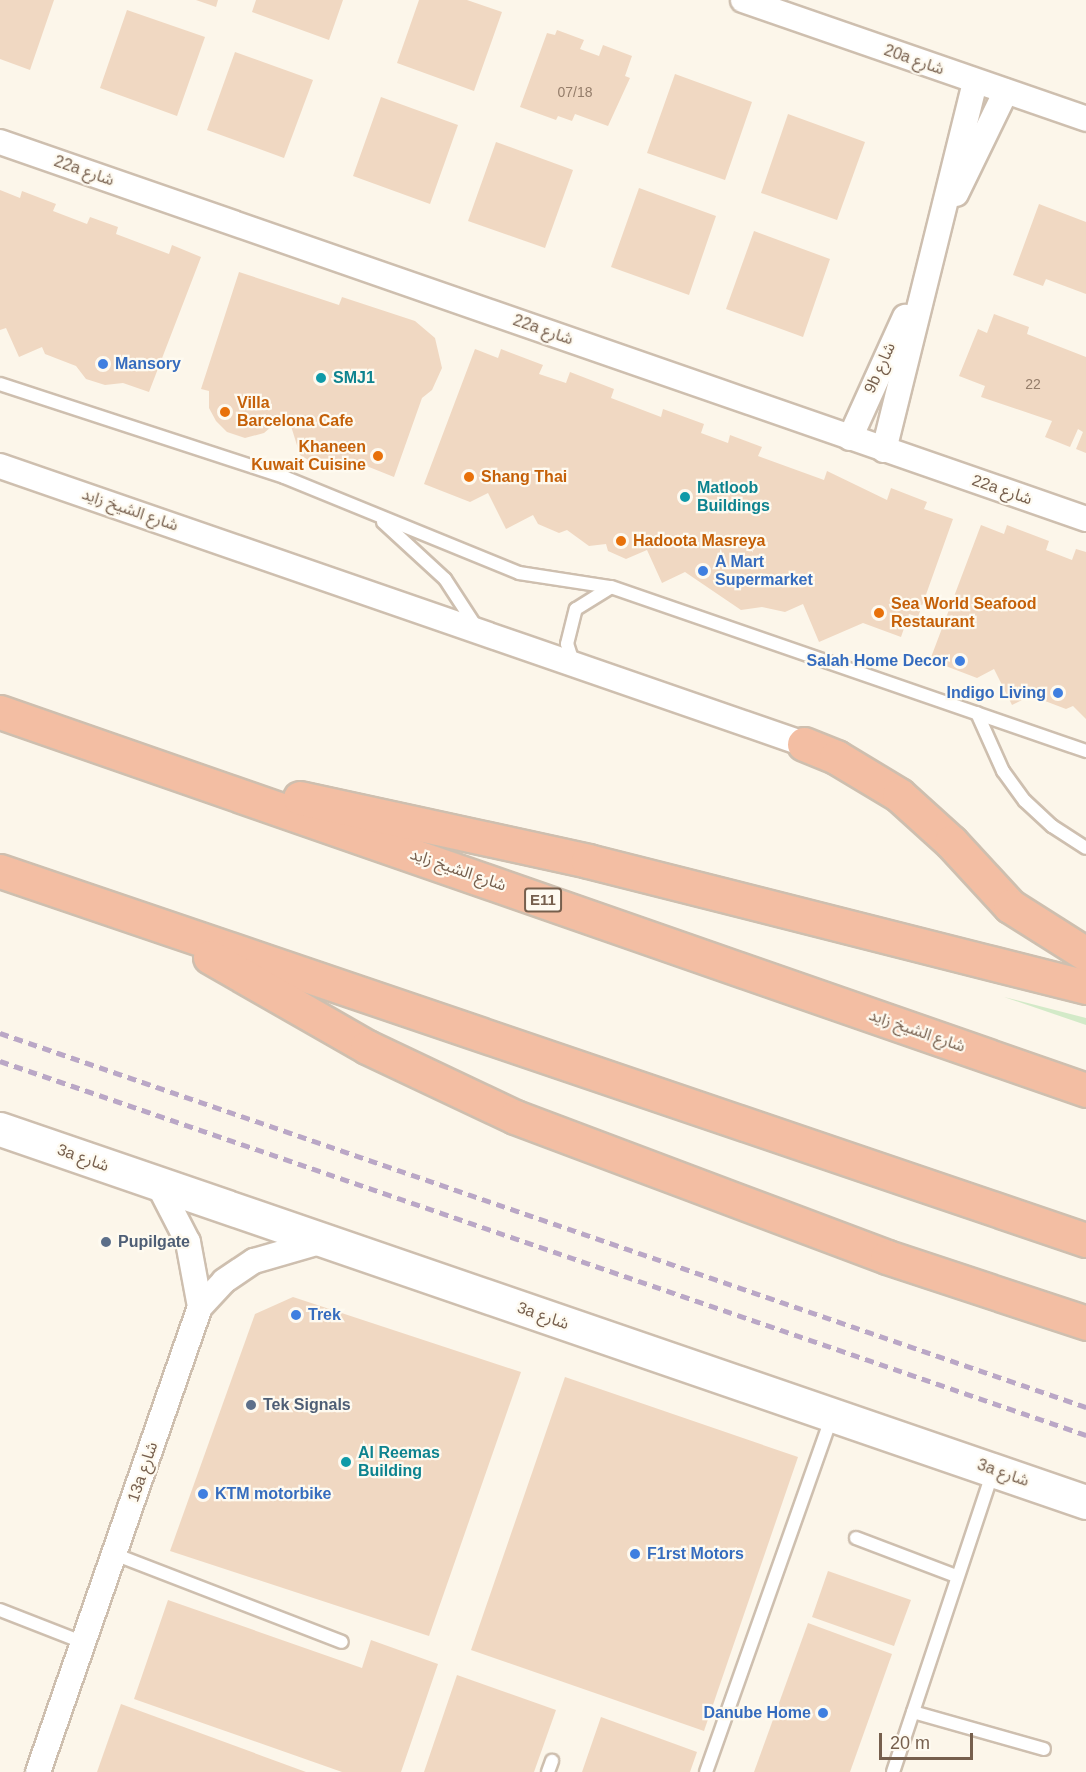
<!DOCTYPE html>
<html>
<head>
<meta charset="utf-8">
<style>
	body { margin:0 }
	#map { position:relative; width:1086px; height:1772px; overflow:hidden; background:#fcf6ea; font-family:Arial,"Noto Sans Arabic",sans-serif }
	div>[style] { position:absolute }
	.green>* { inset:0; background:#d3eac8 }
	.building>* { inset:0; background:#f0d8c2 }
	.roads { filter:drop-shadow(2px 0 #cebfaf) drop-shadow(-2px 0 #cebfaf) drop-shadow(0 2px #cebfaf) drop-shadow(0 -2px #cebfaf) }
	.lane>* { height:12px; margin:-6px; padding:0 6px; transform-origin:6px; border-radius:6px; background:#fff }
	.street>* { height:24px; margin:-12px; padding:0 12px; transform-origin:12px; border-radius:12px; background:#fff }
	.secondary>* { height:33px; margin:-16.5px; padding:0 16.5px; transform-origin:16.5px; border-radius:16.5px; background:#fff }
	.highway>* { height:33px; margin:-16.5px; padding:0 16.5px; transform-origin:16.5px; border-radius:16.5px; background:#f3bea3 }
	.rail>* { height:4.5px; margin-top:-2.25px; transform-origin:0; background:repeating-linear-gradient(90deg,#baa7c6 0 9px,transparent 0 15px) }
	.dots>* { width:16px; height:16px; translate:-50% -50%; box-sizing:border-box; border:3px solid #fefaf0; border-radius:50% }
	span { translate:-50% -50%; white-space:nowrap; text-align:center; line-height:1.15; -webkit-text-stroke:4.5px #fefaf0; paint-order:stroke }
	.number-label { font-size:14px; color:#947d6a }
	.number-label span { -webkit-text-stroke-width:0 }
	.shield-label span { padding:2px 4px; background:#fefaf0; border:2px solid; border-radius:4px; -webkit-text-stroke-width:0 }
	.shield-label { font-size:15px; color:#765f4d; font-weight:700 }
	.street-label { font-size:16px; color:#765f4d }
	.shop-label { font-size:16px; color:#366cbe; font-weight:700 }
	.left { translate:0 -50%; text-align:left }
	.right { translate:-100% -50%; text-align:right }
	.culture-label { font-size:16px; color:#0d838f; font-weight:700 }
	.food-label { font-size:16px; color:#c56008; font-weight:700 }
	.service-label { font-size:16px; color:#4e5e75; font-weight:700 }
	.scale { position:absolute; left:879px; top:1733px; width:94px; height:27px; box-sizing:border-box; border:3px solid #765f4d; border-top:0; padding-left:8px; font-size:18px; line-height:21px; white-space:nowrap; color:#765f4d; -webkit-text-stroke:4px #fefaf0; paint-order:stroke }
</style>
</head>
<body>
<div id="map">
	<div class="green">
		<i style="clip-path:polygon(1004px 997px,1086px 1018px,1086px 1025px)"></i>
	</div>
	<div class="building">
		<i style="clip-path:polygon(0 0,54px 0,30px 70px,0 59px)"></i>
		<i style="clip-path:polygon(196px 0,218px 0,216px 7px)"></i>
		<i style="clip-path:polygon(256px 0,343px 0,329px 40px,252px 12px)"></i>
		<i style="clip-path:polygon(419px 0,467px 0,502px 12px,474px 91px,397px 63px)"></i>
		<i style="clip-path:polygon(127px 10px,205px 37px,177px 116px,100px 88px)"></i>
		<i style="clip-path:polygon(557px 30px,584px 40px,580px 49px,599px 56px,603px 45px,632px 56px,625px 76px,630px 78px,608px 126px,575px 114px,572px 121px,558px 116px,556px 120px,520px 107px,547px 33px,555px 35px)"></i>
		<i style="clip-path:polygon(235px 52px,313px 80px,284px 158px,207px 130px)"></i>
		<i style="clip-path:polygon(675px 74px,752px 102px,725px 180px,647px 153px)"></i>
		<i style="clip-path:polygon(381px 97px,458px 125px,430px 204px,353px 176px)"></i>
		<i style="clip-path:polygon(788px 114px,865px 142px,837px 220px,761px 193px)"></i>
		<i style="clip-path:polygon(496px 142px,573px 170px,545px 248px,468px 221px)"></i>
		<i style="clip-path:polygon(639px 188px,716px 216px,689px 295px,611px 267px)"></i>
		<i style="clip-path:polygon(0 190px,20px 198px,22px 191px,56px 204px,53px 211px,87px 224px,90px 217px,118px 227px,116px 234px,169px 254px,172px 245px,201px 257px,149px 392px,123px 383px,105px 385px,86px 379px,76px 366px,45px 354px,42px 347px,19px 357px,6px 328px,0 330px)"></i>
		<i style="clip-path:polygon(1039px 204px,1086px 222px,1086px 294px,1046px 279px,1043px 286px,1013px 275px)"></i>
		<i style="clip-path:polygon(754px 231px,830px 259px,803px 337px,726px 309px)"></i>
		<i style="clip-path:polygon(239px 272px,339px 305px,342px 297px,415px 321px,435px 338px,442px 368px,432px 390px,422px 398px,394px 477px,354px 461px,318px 466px,300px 455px,291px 426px,278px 421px,264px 433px,245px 438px,227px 432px,216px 421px,209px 408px,209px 391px,201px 389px)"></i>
		<i style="clip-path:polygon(994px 314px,1029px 327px,1027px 334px,1086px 357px,1086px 453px,1076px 449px,1083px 432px,1078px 429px,1070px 447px,1045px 437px,1052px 421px,981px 397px,985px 386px,959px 376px,978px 329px,987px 333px)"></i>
		<i style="clip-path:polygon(475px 349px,498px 358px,501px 349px,543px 365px,539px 374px,566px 383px,570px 372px,614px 389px,611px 398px,661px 417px,663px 409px,704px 424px,701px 433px,728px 443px,730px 435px,762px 447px,758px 456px,824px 480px,827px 471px,887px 500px,891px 488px,927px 502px,924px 509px,953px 519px,918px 617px,909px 614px,901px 637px,863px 623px,819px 642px,803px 604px,785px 612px,762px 607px,741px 610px,685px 572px,662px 583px,647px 550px,626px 559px,608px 551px,606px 544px,589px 546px,567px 530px,559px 533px,538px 524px,533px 515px,506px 529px,488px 493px,470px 502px,424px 484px)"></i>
		<i style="clip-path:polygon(981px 525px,1004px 534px,1007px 525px,1049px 541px,1046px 550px,1072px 560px,1076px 549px,1086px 552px,1086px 719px,1073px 706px,1066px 709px,1045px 701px,1040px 691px,1012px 705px,994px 669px,977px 678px,930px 660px)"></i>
		<i style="clip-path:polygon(293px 1297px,521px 1372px,429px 1636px,170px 1551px,255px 1314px)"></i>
		<i style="clip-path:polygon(565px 1377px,798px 1457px,704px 1731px,471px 1650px)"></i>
		<i style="clip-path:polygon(828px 1571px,911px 1600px,894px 1646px,812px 1617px)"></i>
		<i style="clip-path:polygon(168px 1600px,362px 1668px,371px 1640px,438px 1664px,401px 1772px,342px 1772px,134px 1699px)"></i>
		<i style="clip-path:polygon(808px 1623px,892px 1654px,850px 1772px,754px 1772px)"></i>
		<i style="clip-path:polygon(457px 1675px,556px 1710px,534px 1772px,424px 1772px)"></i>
		<i style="clip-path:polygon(121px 1704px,306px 1772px,97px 1772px)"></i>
		<i style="clip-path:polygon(601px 1717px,697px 1752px,690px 1772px,582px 1772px)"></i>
	</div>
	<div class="roads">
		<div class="lane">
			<i style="left:0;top:384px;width:299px;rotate:18.1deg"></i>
			<i style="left:284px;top:477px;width:254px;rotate:22.2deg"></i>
			<i style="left:519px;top:573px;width:93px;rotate:8.7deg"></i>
			<i style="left:611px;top:587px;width:503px;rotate:19.05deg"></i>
			<i style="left:383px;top:522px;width:84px;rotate:42.6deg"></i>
			<i style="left:445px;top:579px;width:59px;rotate:56.9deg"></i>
			<i style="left:573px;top:662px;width:19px;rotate:-108deg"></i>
			<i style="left:567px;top:644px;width:36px;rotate:-76deg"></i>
			<i style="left:576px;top:609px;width:40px;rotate:-32deg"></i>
			<i style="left:977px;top:713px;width:64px;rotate:65.9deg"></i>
			<i style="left:1003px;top:771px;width:37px;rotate:54deg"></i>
			<i style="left:1025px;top:801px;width:37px;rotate:43deg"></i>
			<i style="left:1052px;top:826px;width:40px;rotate:32.9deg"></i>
			<i style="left:856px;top:1538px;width:107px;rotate:20.8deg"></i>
			<i style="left:114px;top:1554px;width:244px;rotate:21.1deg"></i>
			<i style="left:0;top:1610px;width:88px;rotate:21.3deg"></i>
			<i style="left:913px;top:1712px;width:136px;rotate:15.8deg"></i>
			<i style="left:548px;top:1772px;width:12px;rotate:-70deg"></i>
			<i style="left:706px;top:1772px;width:377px;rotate:-70.5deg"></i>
			<i style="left:893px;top:1772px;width:317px;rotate:-71.6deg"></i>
		</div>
		<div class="street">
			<i style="left:743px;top:0;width:363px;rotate:19.1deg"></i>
			<i style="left:0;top:142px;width:1150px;rotate:19.14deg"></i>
			<i style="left:956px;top:194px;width:114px;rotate:-64.1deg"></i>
			<i style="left:850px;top:438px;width:133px;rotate:-65.6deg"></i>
			<i style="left:884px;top:450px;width:380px;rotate:-76.1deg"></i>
			<i style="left:0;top:466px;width:851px;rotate:19.07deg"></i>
			<i style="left:158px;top:1184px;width:65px;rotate:62.7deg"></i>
			<i style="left:188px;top:1242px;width:66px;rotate:79.5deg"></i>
			<i style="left:38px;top:1772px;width:492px;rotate:-70.8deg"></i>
			<i style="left:200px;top:1307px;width:35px;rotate:-47deg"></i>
			<i style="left:224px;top:1281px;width:36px;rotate:-34deg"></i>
			<i style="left:254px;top:1261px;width:72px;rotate:-16.2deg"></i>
		</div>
		<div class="secondary">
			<i style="left:0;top:1129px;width:1148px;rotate:18.96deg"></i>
		</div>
		<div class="highway">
			<i style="left:0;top:712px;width:1150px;rotate:19.19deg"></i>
			<i style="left:804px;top:744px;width:35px;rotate:22deg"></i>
			<i style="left:836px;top:757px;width:74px;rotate:31.1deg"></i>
			<i style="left:899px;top:795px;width:70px;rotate:42.1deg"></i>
			<i style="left:951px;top:842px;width:87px;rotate:47.3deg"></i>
			<i style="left:1010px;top:906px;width:90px;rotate:32.3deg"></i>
			<i style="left:300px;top:798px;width:295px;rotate:12.3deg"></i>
			<i style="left:588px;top:861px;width:514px;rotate:14.2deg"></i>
			<i style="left:0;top:871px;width:1147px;rotate:18.77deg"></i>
			<i style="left:210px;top:957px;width:181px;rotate:29.8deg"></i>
			<i style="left:367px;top:1047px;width:164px;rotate:25.3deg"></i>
			<i style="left:515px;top:1117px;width:397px;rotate:20.6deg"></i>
			<i style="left:887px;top:1257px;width:210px;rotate:18.3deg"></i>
		</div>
	</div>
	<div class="rail">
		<i style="left:0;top:1033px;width:1149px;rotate:19deg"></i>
		<i style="left:0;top:1061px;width:1149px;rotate:19deg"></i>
	</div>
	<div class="dots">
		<i style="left:103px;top:364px;background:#3f7fe0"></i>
		<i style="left:321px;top:378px;background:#0f9aa8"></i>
		<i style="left:225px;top:412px;background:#e8710a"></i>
		<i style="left:378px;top:456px;background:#e8710a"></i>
		<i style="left:469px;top:477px;background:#e8710a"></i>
		<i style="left:685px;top:497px;background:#0f9aa8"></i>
		<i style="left:621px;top:541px;background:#e8710a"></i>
		<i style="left:703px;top:571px;background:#3f7fe0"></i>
		<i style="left:879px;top:613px;background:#e8710a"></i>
		<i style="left:960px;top:661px;background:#3f7fe0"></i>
		<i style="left:1058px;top:693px;background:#3f7fe0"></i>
		<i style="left:106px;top:1242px;background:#5c6f8a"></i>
		<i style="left:296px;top:1315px;background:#3f7fe0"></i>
		<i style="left:251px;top:1405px;background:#5c6f8a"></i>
		<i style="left:346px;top:1462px;background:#0f9aa8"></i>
		<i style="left:203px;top:1494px;background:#3f7fe0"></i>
		<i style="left:635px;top:1554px;background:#3f7fe0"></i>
		<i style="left:823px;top:1713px;background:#3f7fe0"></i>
	</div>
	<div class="number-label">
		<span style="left:575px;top:92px">07/18</span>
		<span style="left:1033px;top:384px">22</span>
	</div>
	<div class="shield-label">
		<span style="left:543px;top:900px">E11</span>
	</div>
	<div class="street-label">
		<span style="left:914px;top:60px;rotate:19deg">20a شارع</span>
		<span style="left:84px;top:171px;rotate:19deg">22a شارع</span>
		<span style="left:543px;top:330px;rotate:19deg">22a شارع</span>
		<span style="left:880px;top:368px;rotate:-66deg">9b شارع</span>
		<span style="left:1002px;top:490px;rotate:19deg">22a شارع</span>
		<span style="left:130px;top:510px;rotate:19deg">شارع الشيخ زايد</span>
		<span style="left:458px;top:870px;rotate:19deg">شارع الشيخ زايد</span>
		<span style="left:917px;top:1031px;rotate:19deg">شارع الشيخ زايد</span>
		<span style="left:83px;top:1158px;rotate:19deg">3a شارع</span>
		<span style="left:543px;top:1316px;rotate:19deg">3a شارع</span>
		<span style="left:143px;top:1472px;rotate:-71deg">13a شارع</span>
		<span style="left:1003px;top:1473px;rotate:19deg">3a شارع</span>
	</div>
	<div class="shop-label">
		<span class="left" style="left:115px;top:364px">Mansory</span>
		<span class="left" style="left:715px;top:571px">A Mart<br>Supermarket</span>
		<span class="right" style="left:948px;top:661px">Salah Home Decor</span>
		<span class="right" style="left:1046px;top:693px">Indigo Living</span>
		<span class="left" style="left:308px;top:1315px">Trek</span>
		<span class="left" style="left:215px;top:1494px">KTM motorbike</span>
		<span class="left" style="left:647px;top:1554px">F1rst Motors</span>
		<span class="right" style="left:811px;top:1713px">Danube Home</span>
	</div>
	<div class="culture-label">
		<span class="left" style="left:333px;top:378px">SMJ1</span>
		<span class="left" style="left:697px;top:497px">Matloob<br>Buildings</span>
		<span class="left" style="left:358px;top:1462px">Al Reemas<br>Building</span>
	</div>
	<div class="food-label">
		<span class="left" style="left:237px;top:412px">Villa<br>Barcelona Cafe</span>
		<span class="right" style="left:366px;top:456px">Khaneen<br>Kuwait Cuisine</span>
		<span class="left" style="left:481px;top:477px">Shang Thai</span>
		<span class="left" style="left:633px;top:541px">Hadoota Masreya</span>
		<span class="left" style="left:891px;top:613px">Sea World Seafood<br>Restaurant</span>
	</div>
	<div class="service-label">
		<span class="left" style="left:118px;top:1242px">Pupilgate</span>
		<span class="left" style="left:263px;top:1405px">Tek Signals</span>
	</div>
	<div class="scale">20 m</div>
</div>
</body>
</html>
